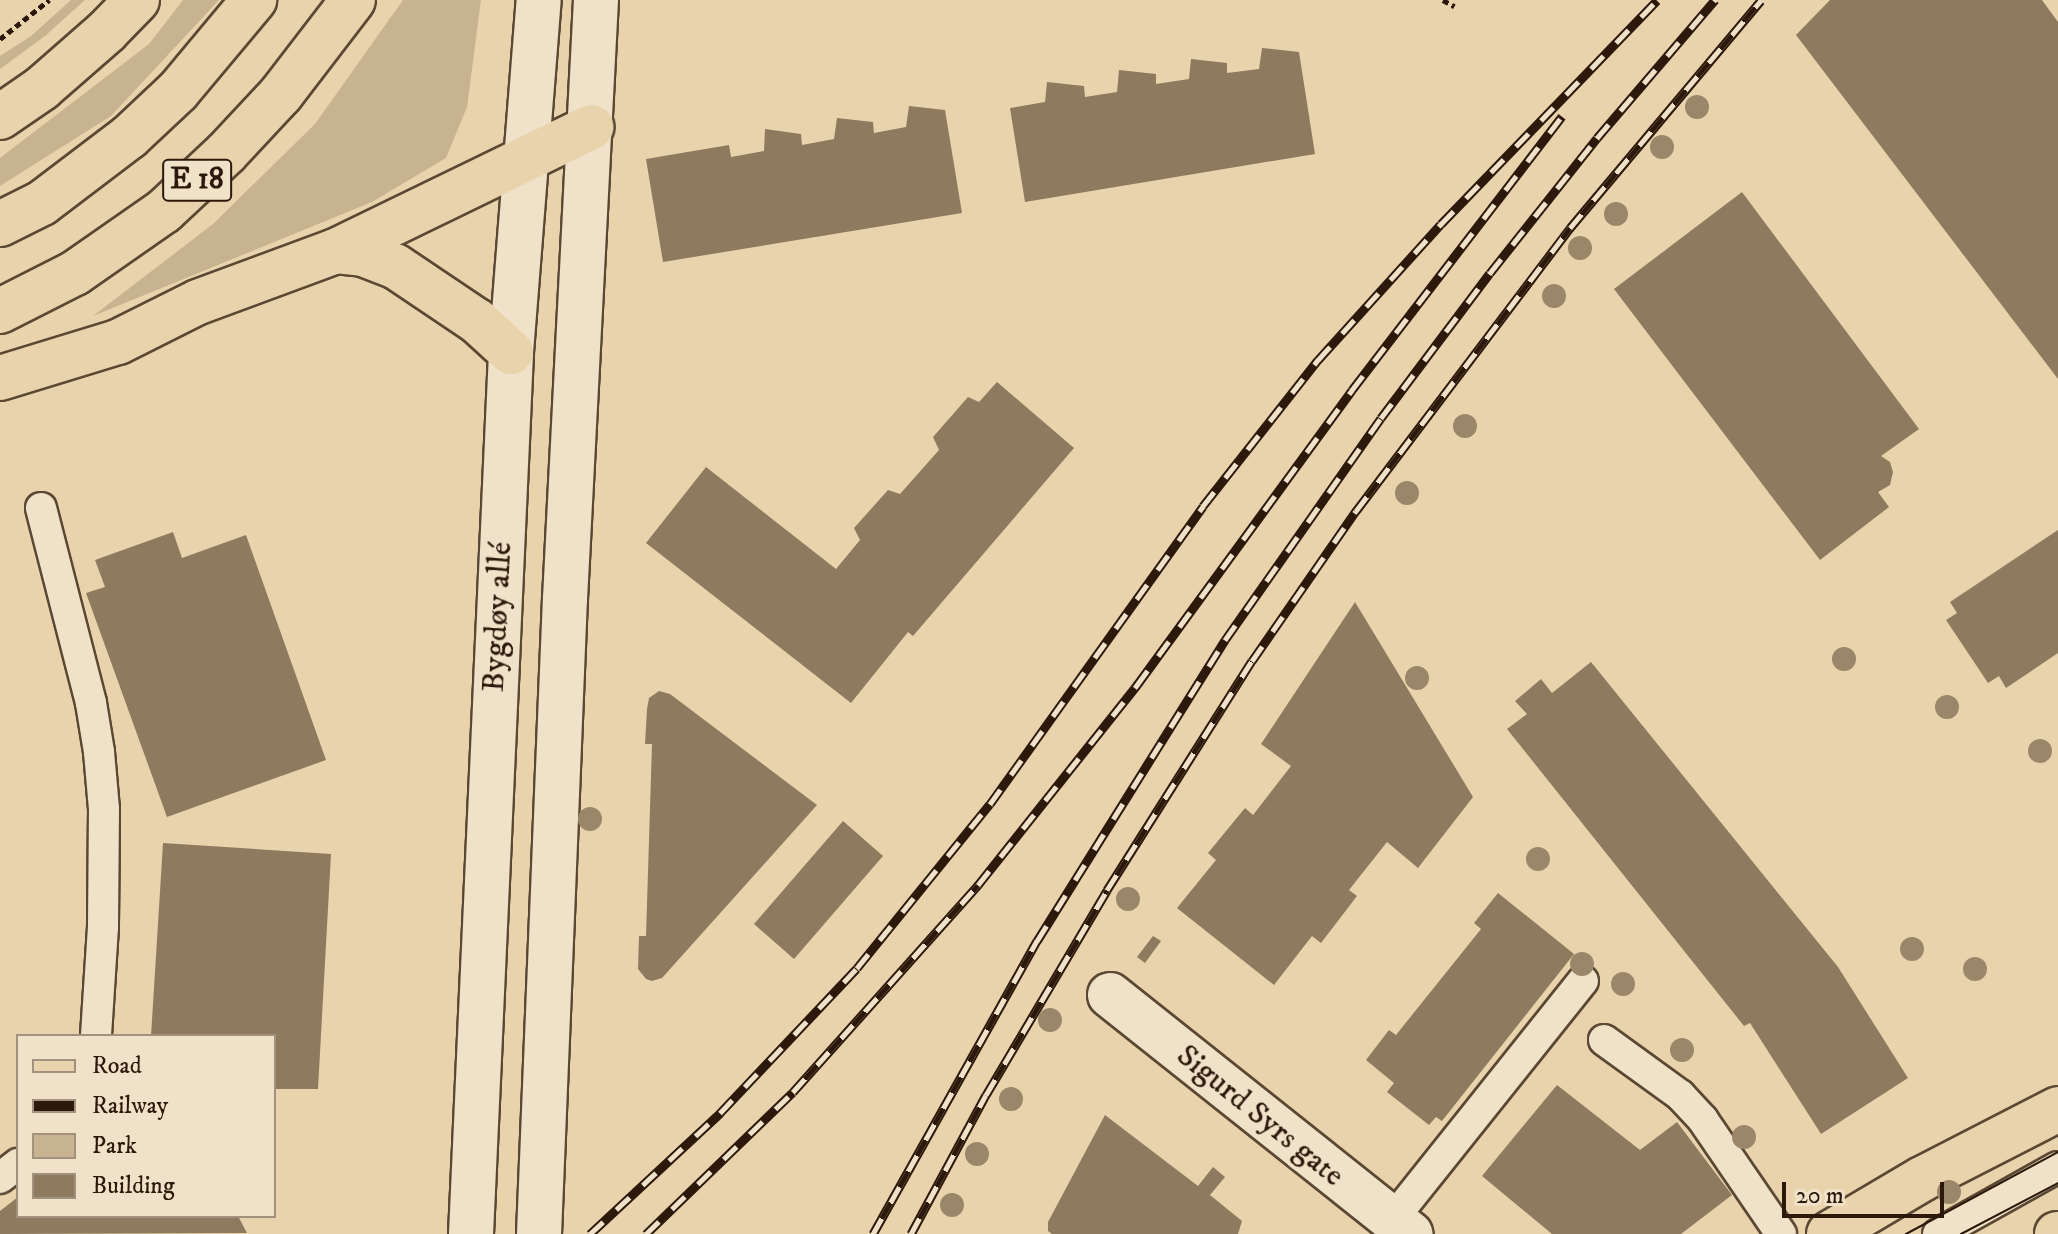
<!DOCTYPE html>
<html>
<head>
<meta charset="utf-8">
<style>
	body { margin:0 }
	#map { position:relative; width:2058px; height:1234px; overflow:hidden; background:#e8d3ac; font-family:"IM FELL DW Pica",serif }
	div>[style] { position:absolute }
	.green>* { inset:0; background:#c8b391 }
	.building>* { inset:0; background:#8e7a5f }
	.path>* { height:5px; margin-top:-2.5px; transform-origin:0; background:repeating-linear-gradient(90deg,#2c190b 0 6px,transparent 0 10px) }
	.roads { filter:drop-shadow(2px 0 #5b4833) drop-shadow(-2px 0 #5b4833) drop-shadow(0 2px #5b4833) drop-shadow(0 -2px #5b4833) }
	.service>* { height:30px; margin:-15px; padding:0 15px; transform-origin:15px; border-radius:15px; background:#f0e2c9 }
	.minor>* { height:44px; margin:-22px; padding:0 22px; transform-origin:22px; border-radius:22px; background:#f0e2c9 }
	.secondary>* { height:44px; margin:-22px; padding:0 22px; transform-origin:22px; border-radius:22px; background:#f0e2c9 }
	.primary>* { height:44px; margin:-22px; padding:0 22px; transform-origin:22px; border-radius:22px; background:#e8d3ac }
	.trunk>* { height:44px; margin:-22px; padding:0 22px; transform-origin:22px; border-radius:22px; background:#e8d3ac }
	.tram>* { height:2px; margin:-1px; padding:0 1px; transform-origin:1px; border-radius:1px; background:#2c190b }
	.rail>* { height:9px; margin-top:-4.5px; transform-origin:0; background:repeating-linear-gradient(90deg,#f0e2c9 0 18px,#2c190b 0 36px); box-sizing:border-box; border-block:2px solid #2c190b }
	.trees>* { width:24px; height:24px; margin:-12px; border-radius:50%; background:#9a8669 }
	span { translate:-50% -50%; white-space:nowrap; text-align:center; line-height:1.15; -webkit-text-stroke:7px #f0e2c9; paint-order:stroke }
	.shield-label span { padding:2px 6px; background:#f0e2c9; border:2px solid; border-radius:6px; -webkit-text-stroke-width:0 }
	.shield-label { font-size:30px; color:#2c190b; font-weight:700 }
	.street-label { font-size:32px; color:#2c190b }
	.legend { position:absolute; left:16px; top:1034px; width:260px; height:184px; box-sizing:border-box; background:#f0e2c9; border:2px solid #a2927d; margin:0; padding:10px 14px; list-style:none; font-size:24px; color:#2c190b }
	.legend li { display:flex; align-items:center; gap:16px; height:40px }
	.legend b { width:40px; border:2px solid #a2927d }
	.scale { position:absolute; left:1782px; top:1182px; width:162px; height:36px; box-sizing:border-box; border:4px solid #2c190b; border-top:0; padding-left:10px; font-size:24px; line-height:28px; white-space:nowrap; color:#2c190b; -webkit-text-stroke:6px #f0e2c9; paint-order:stroke }
</style>
</head>
<body>
<div id="map">
	<div class="green">
		<i style="clip-path:polygon(71px 0,85px 0,45px 36px,0 69px,0 56px,31px 36px)"></i>
		<i style="clip-path:polygon(183px 0,219px 0,111px 116px,0 186px,0 158px,149px 44px)"></i>
		<i style="clip-path:polygon(403px 0,481px 0,467px 107px,446px 158px,372px 202px,93px 316px,213px 224px,315px 124px)"></i>
	</div>
	<div class="building">
		<i style="clip-path:polygon(1830px 0,2042px 0,2058px 22px,2058px 379px,1796px 35px)"></i>
		<i style="clip-path:polygon(1262px 48px,1299px 52px,1315px 154px,1025px 202px,1010px 108px,1045px 102px,1047px 82px,1084px 86px,1085px 97px,1117px 92px,1119px 70px,1156px 74px,1156px 84px,1189px 79px,1191px 59px,1227px 63px,1227px 73px,1259px 69px)"></i>
		<i style="clip-path:polygon(909px 106px,945px 110px,962px 213px,663px 262px,646px 159px,729px 145px,731px 157px,764px 151px,765px 129px,801px 134px,802px 145px,834px 139px,837px 118px,873px 122px,874px 133px,906px 127px)"></i>
		<i style="clip-path:polygon(1742px 192px,1919px 429px,1881px 456px,1890px 462px,1893px 472px,1890px 485px,1878px 492px,1889px 507px,1820px 560px,1614px 289px)"></i>
		<i style="clip-path:polygon(997px 382px,1074px 448px,913px 636px,908px 632px,851px 703px,646px 543px,706px 467px,836px 569px,860px 540px,854px 528px,888px 490px,900px 494px,939px 450px,933px 437px,968px 397px,979px 402px)"></i>
		<i style="clip-path:polygon(2058px 530px,2058px 653px,2006px 688px,1999px 676px,1988px 683px,1946px 620px,1957px 613px,1950px 602px)"></i>
		<i style="clip-path:polygon(173px 532px,182px 558px,246px 535px,326px 760px,167px 817px,86px 593px,105px 587px,95px 560px)"></i>
		<i style="clip-path:polygon(1355px 602px,1473px 797px,1418px 868px,1387px 842px,1349px 890px,1357px 896px,1321px 943px,1312px 936px,1274px 985px,1177px 908px,1216px 860px,1208px 853px,1245px 808px,1253px 815px,1291px 766px,1261px 744px)"></i>
		<i style="clip-path:polygon(1591px 662px,1838px 967px,1908px 1078px,1821px 1134px,1750px 1023px,1744px 1026px,1507px 729px,1527px 714px,1515px 701px,1541px 679px,1552px 693px)"></i>
		<i style="clip-path:polygon(659px 691px,670px 694px,817px 805px,662px 978px,652px 981px,646px 979px,638px 969px,639px 936px,646px 936px,652px 744px,645px 744px,647px 709px,649px 698px)"></i>
		<i style="clip-path:polygon(843px 821px,883px 856px,794px 959px,754px 924px)"></i>
		<i style="clip-path:polygon(163px 843px,331px 854px,318px 1089px,274px 1089px,274px 1036px,151px 1036px)"></i>
		<i style="clip-path:polygon(1498px 893px,1574px 954px,1442px 1121px,1436px 1117px,1429px 1125px,1387px 1092px,1394px 1083px,1366px 1060px,1389px 1030px,1396px 1035px,1481px 929px,1474px 923px)"></i>
		<i style="clip-path:polygon(1153px 936px,1161px 941px,1145px 963px,1137px 957px)"></i>
		<i style="clip-path:polygon(1557px 1085px,1640px 1150px,1677px 1122px,1732px 1195px,1681px 1234px,1552px 1234px,1482px 1176px)"></i>
		<i style="clip-path:polygon(1105px 1115px,1198px 1186px,1213px 1167px,1225px 1177px,1210px 1195px,1242px 1221px,1238px 1234px,1052px 1234px,1048px 1231px,1048px 1222px)"></i>
		<i style="clip-path:polygon(18px 1197px,18px 1216px,238px 1216px,247px 1233px,0 1234px,0 1211px)"></i>
	</div>
	<div class="path">
		<i style="left:1443px;top:0;width:13px;rotate:29deg"></i>
		<i style="left:0;top:39px;width:63px;rotate:-38.5deg"></i>
	</div>
	<div class="roads">
		<div class="service">
			<i style="left:41px;top:508px;width:201px;rotate:75.6deg"></i>
			<i style="left:91px;top:703px;width:50px;rotate:80.7deg"></i>
			<i style="left:99px;top:752px;width:57px;rotate:85deg"></i>
			<i style="left:104px;top:809px;width:118px;rotate:90.5deg"></i>
			<i style="left:103px;top:927px;width:109px;rotate:93.7deg"></i>
			<i style="left:1604px;top:1040px;width:94px;rotate:35.9deg"></i>
			<i style="left:1680px;top:1095px;width:34px;rotate:47deg"></i>
			<i style="left:1703px;top:1120px;width:138px;rotate:55.6deg"></i>
			<i style="left:0;top:1178px;width:23px;rotate:-38deg"></i>
			<i style="left:1392px;top:1220px;width:306px;rotate:-51.4deg"></i>
			<i style="left:1938px;top:1234px;width:137px;rotate:-29.2deg"></i>
		</div>
		<div class="minor">
			<i style="left:1110px;top:995px;width:384px;rotate:38.5deg"></i>
		</div>
		<div class="secondary">
			<i style="left:471px;top:1234px;width:883px;rotate:-87.4deg"></i>
			<i style="left:511px;top:352px;width:353px;rotate:-85.5deg"></i>
			<i style="left:539px;top:1234px;width:636px;rotate:-87.66deg"></i>
			<i style="left:565px;top:599px;width:600px;rotate:-87.04deg"></i>
		</div>
		<div class="primary">
			<i style="left:1829px;top:1234px;width:108px;rotate:-30.6deg"></i>
			<i style="left:1922px;top:1179px;width:153px;rotate:-27.2deg"></i>
			<i style="left:2057px;top:1234px;width:1px"></i>
		</div>
		<div class="trunk">
			<i style="left:0;top:117px;width:51px;rotate:-34.6deg"></i>
			<i style="left:42px;top:88px;width:86px;rotate:-41.2deg"></i>
			<i style="left:107px;top:31px;width:43px;rotate:-45.9deg"></i>
			<i style="left:0;top:224px;width:47px;rotate:-26.6deg"></i>
			<i style="left:42px;top:203px;width:109px;rotate:-37.2deg"></i>
			<i style="left:129px;top:137px;width:67px;rotate:-43.2deg"></i>
			<i style="left:178px;top:91px;width:119px;rotate:-50.1deg"></i>
			<i style="left:336px;top:251px;width:27px;rotate:6deg"></i>
			<i style="left:363px;top:254px;width:34px;rotate:21deg"></i>
			<i style="left:395px;top:266px;width:99px;rotate:33.9deg"></i>
			<i style="left:477px;top:321px;width:46px;rotate:42.4deg"></i>
			<i style="left:0;top:311px;width:84px;rotate:-26.9deg"></i>
			<i style="left:75px;top:273px;width:108px;rotate:-34.9deg"></i>
			<i style="left:164px;top:211px;width:85px;rotate:-43.1deg"></i>
			<i style="left:226px;top:153px;width:81px;rotate:-47deg"></i>
			<i style="left:281px;top:94px;width:118px;rotate:-52.5deg"></i>
			<i style="left:0;top:378px;width:123px;rotate:-17deg"></i>
			<i style="left:118px;top:342px;width:89px;rotate:-26.6deg"></i>
			<i style="left:198px;top:302px;width:147px;rotate:-20.3deg"></i>
			<i style="left:336px;top:251px;width:284px;rotate:-25.9deg"></i>
		</div>
	</div>
	<div class="tram">
		<i style="left:1906px;top:1234px;width:173px;rotate:-28.3deg"></i>
		<i style="left:1961px;top:1234px;width:110px;rotate:-27.7deg"></i>
	</div>
	<div class="rail">
		<i style="left:590px;top:1234px;width:178px;rotate:-42.9deg"></i>
		<i style="left:720px;top:1113px;width:199px;rotate:-46.6deg"></i>
		<i style="left:857px;top:968px;width:211px;rotate:-51deg"></i>
		<i style="left:990px;top:804px;width:366px;rotate:-54.4deg"></i>
		<i style="left:1203px;top:506px;width:186px;rotate:-51.8deg"></i>
		<i style="left:1318px;top:360px;width:183px;rotate:-47.9deg"></i>
		<i style="left:1441px;top:224px;width:311px;rotate:-46deg"></i>
		<i style="left:646px;top:1234px;width:204px;rotate:-44deg"></i>
		<i style="left:793px;top:1092px;width:278px;rotate:-48.2deg"></i>
		<i style="left:978px;top:885px;width:256px;rotate:-51.5deg"></i>
		<i style="left:1137px;top:685px;width:365px;rotate:-53.9deg"></i>
		<i style="left:1352px;top:390px;width:345px;rotate:-52.5deg"></i>
		<i style="left:873px;top:1234px;width:336px;rotate:-60.8deg"></i>
		<i style="left:1037px;top:941px;width:355px;rotate:-58deg"></i>
		<i style="left:1225px;top:640px;width:271px;rotate:-54.9deg"></i>
		<i style="left:1381px;top:418px;width:181px;rotate:-53.1deg"></i>
		<i style="left:1490px;top:273px;width:172px;rotate:-51.6deg"></i>
		<i style="left:1597px;top:138px;width:182px;rotate:-49.5deg"></i>
		<i style="left:911px;top:1234px;width:158px;rotate:-61.7deg"></i>
		<i style="left:986px;top:1095px;width:238px;rotate:-59.4deg"></i>
		<i style="left:1107px;top:890px;width:271px;rotate:-57.7deg"></i>
		<i style="left:1252px;top:661px;width:183px;rotate:-55.3deg"></i>
		<i style="left:1356px;top:511px;width:355px;rotate:-52.9deg"></i>
		<i style="left:1570px;top:228px;width:297px;rotate:-50deg"></i>
	</div>
	<div class="trees">
		<i style="left:1697px;top:107px"></i>
		<i style="left:1662px;top:147px"></i>
		<i style="left:1616px;top:214px"></i>
		<i style="left:1580px;top:248px"></i>
		<i style="left:1554px;top:296px"></i>
		<i style="left:1465px;top:426px"></i>
		<i style="left:1407px;top:493px"></i>
		<i style="left:1844px;top:659px"></i>
		<i style="left:1417px;top:678px"></i>
		<i style="left:1947px;top:707px"></i>
		<i style="left:2040px;top:751px"></i>
		<i style="left:590px;top:819px"></i>
		<i style="left:1538px;top:859px"></i>
		<i style="left:1128px;top:899px"></i>
		<i style="left:1912px;top:949px"></i>
		<i style="left:1582px;top:964px"></i>
		<i style="left:1975px;top:969px"></i>
		<i style="left:1623px;top:984px"></i>
		<i style="left:1050px;top:1020px"></i>
		<i style="left:1682px;top:1050px"></i>
		<i style="left:1011px;top:1099px"></i>
		<i style="left:1744px;top:1137px"></i>
		<i style="left:977px;top:1154px"></i>
		<i style="left:1949px;top:1192px"></i>
		<i style="left:952px;top:1205px"></i>
	</div>
	<div class="shield-label">
		<span style="left:197px;top:180px">E 18</span>
	</div>
	<div class="street-label">
		<span style="left:498px;top:617px;rotate:-87deg">Bygdøy allé</span>
		<span style="left:1260px;top:1116px;rotate:39deg">Sigurd Syrs gate</span>
	</div>
	<ul class="legend">
	<li><b style="height:10px;background:#e8d3ac"></b>Road</li>
	<li><b style="height:10px;background:#2c190b"></b>Railway</li>
	<li><b style="height:22px;background:#c8b391"></b>Park</li>
	<li><b style="height:22px;background:#8e7a5f"></b>Building</li>
	</ul>
	<div class="scale">20 m</div>
</div>
</body>
</html>
